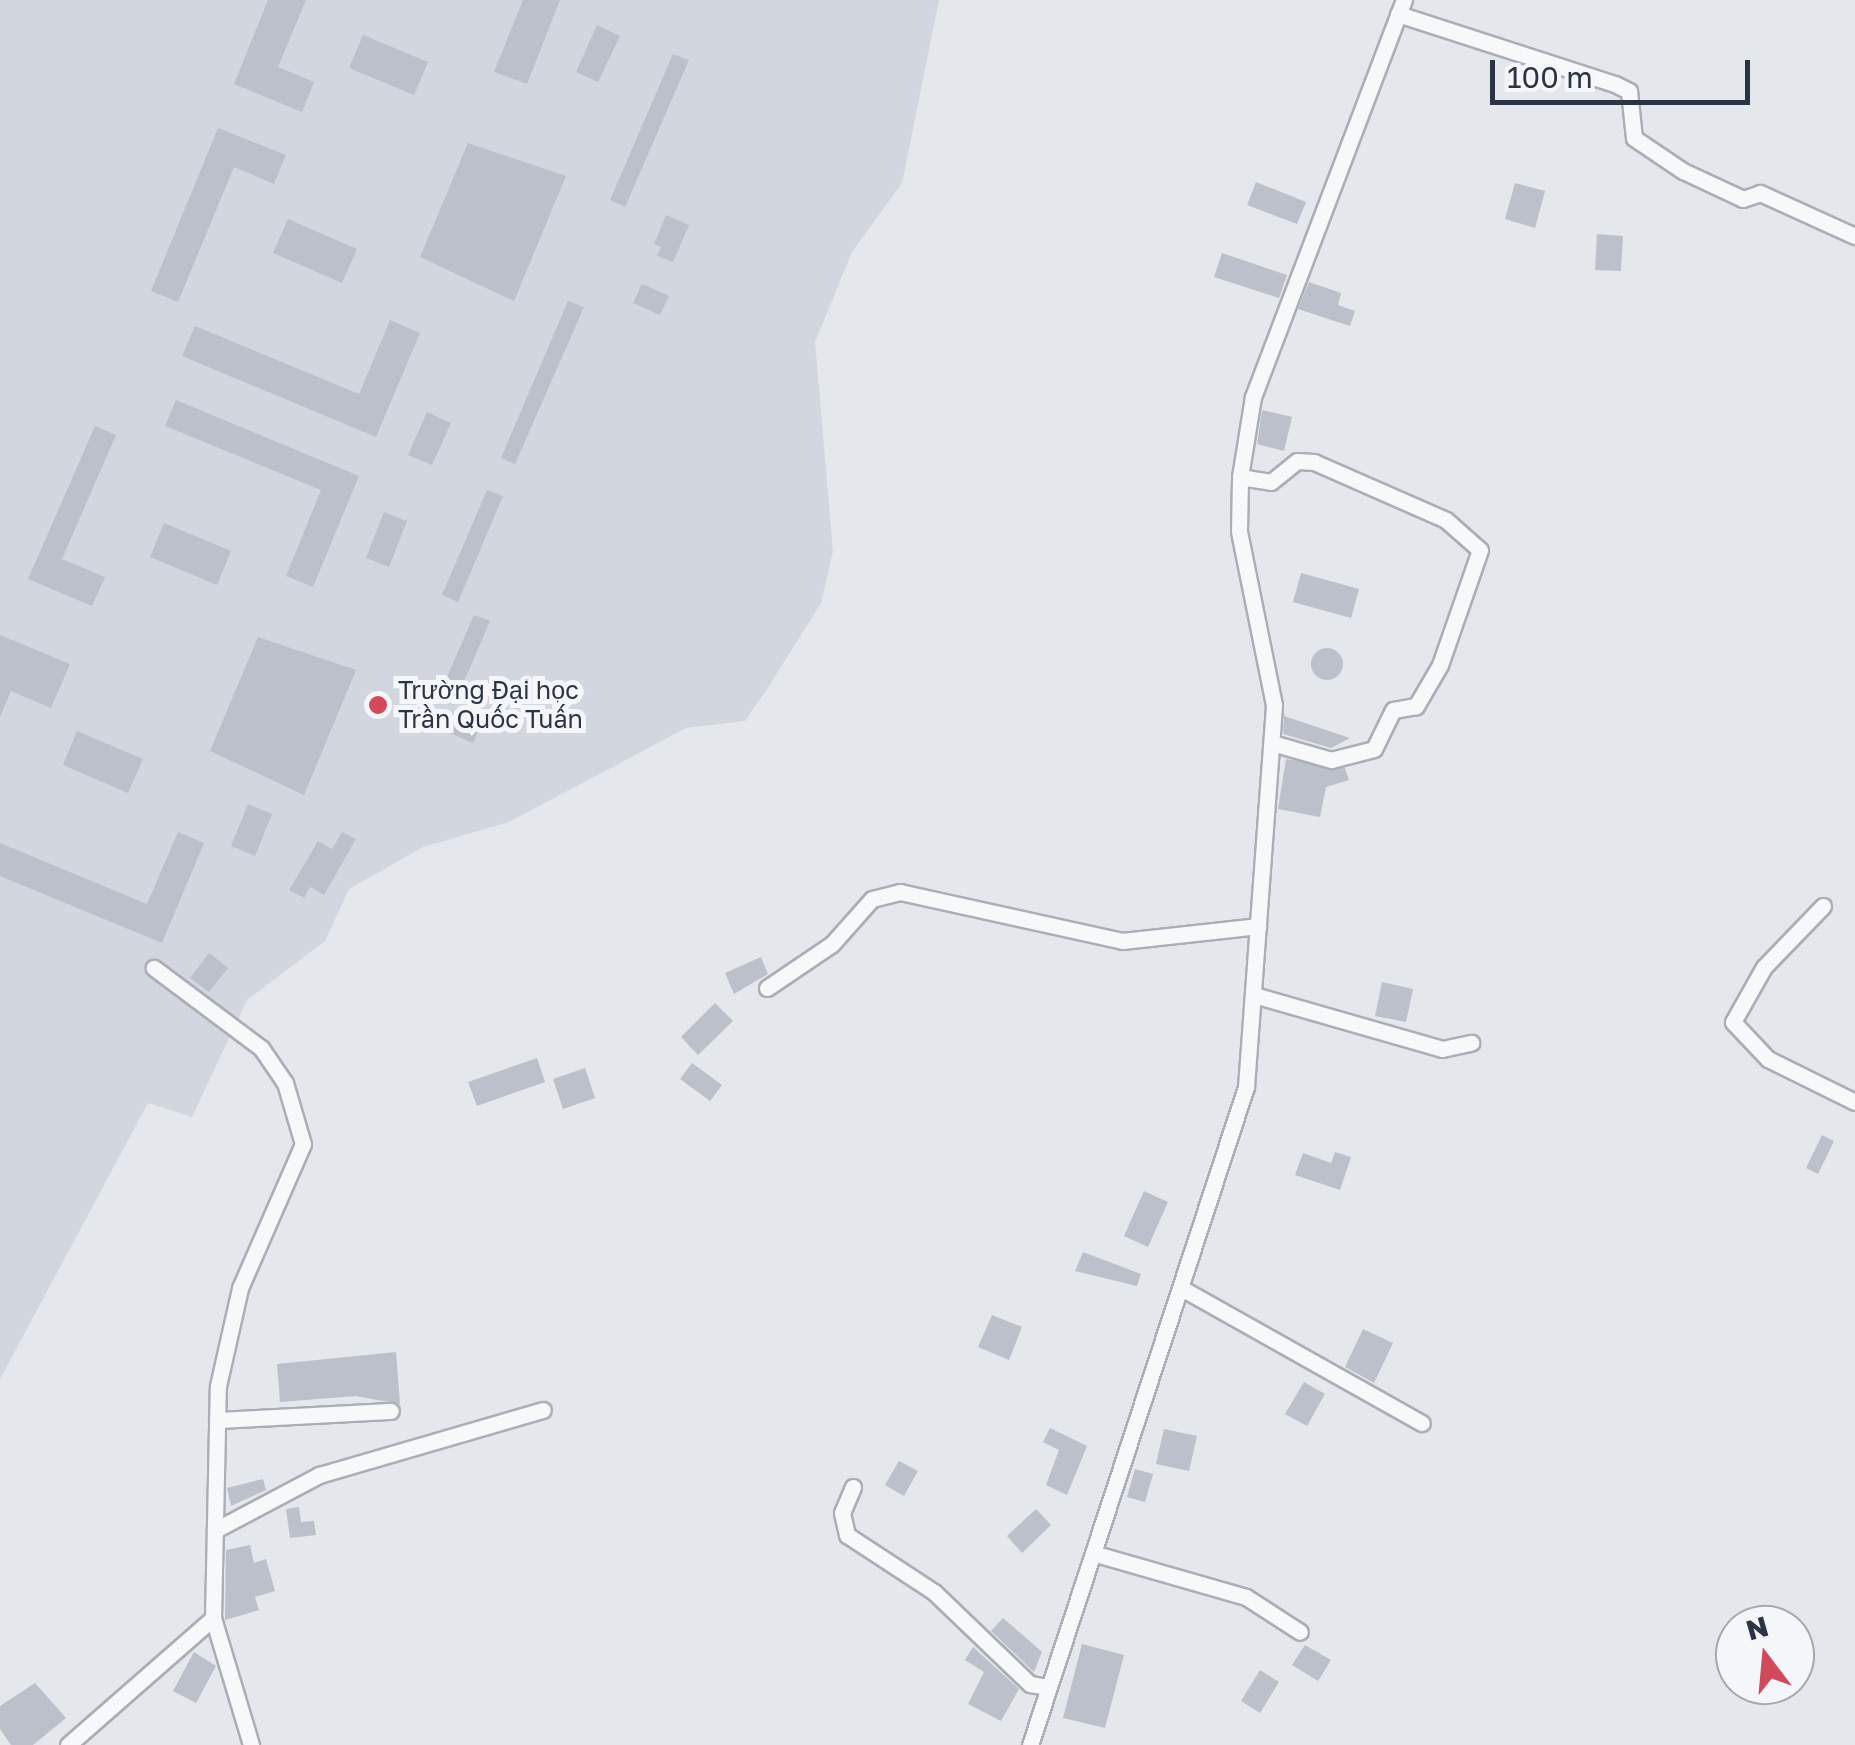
<!DOCTYPE html>
<html>
<head>
<meta charset="utf-8">
<style>
	body { margin:0 }
	#map { position:relative; width:1855px; height:1745px; overflow:hidden; background:#e4e7ec; font-family:"Golos Text",sans-serif }
	div>[style] { position:absolute }
	.built>* { inset:0; background:#d2d6de }
	.building>* { inset:0; background:#bbc0ca }
	.round { border-radius:50% }
	.roads { filter:drop-shadow(2px 0 #a9aeb7) drop-shadow(-2px 0 #a9aeb7) drop-shadow(0 2px #a9aeb7) drop-shadow(0 -2px #a9aeb7) }
	.minor>* { height:15px; margin:-7.5px; padding:0 7.5px; transform-origin:7.5px; border-radius:7.5px; background:#f7f8fa }
	.dots>* { width:28px; height:28px; translate:-50% -50%; box-sizing:border-box; border:5px solid #f4f6f9; border-radius:50% }
	span { translate:-50% -50%; white-space:nowrap; text-align:center; line-height:1.15; -webkit-text-stroke:10px #f4f6f9; paint-order:stroke }
	.poi-label { font-size:25px; color:#2b3445 }
	.left { translate:0 -50%; text-align:left }
	.north { position:absolute; left:1715px; top:1605px; width:100px; height:100px; box-sizing:border-box; background:#f4f6f9; border:2px solid #a4a8b1; border-radius:50%; rotate:344deg; font-size:28px; font-weight:700; line-height:40px; text-align:center; color:#2b3445 }
	.north::after { content:''; display:block; margin:auto; width:35px; height:45px; background:#d1495b; clip-path:polygon(50% 0,100% 100%,50% 72%,0 100%) }
	.scale { position:absolute; left:1490px; top:60px; width:260px; height:45px; box-sizing:border-box; border:5px solid #2b3445; border-top:0; padding-left:12px; font-size:30px; line-height:35px; white-space:nowrap; color:#2b3445; -webkit-text-stroke:8px #f4f6f9; paint-order:stroke }
</style>
</head>
<body>
<div id="map">
	<div class="built">
		<i style="clip-path:polygon(0 0,939px 0,902px 183px,852px 252px,815px 342px,833px 551px,821px 603px,767px 689px,745px 721px,686px 728px,509px 822px,423px 847px,349px 889px,325px 941px,247px 1000px,192px 1117px,148px 1103px,0 1379px)"></i>
	</div>
	<div class="building">
		<i style="clip-path:polygon(268px 0,306px 0,278px 67px,314px 82px,302px 112px,234px 84px)"></i>
		<i style="clip-path:polygon(523px 0,560px 0,527px 84px,494px 72px)"></i>
		<i style="clip-path:polygon(597px 25px,620px 36px,598px 82px,576px 72px)"></i>
		<i style="clip-path:polygon(363px 35px,428px 62px,414px 95px,349px 68px)"></i>
		<i style="clip-path:polygon(673px 54px,689px 60px,625px 207px,610px 200px)"></i>
		<i style="clip-path:polygon(218px 128px,286px 155px,274px 184px,234px 167px,178px 302px,151px 291px)"></i>
		<i style="clip-path:polygon(468px 143px,566px 176px,514px 301px,420px 257px)"></i>
		<i style="clip-path:polygon(1256px 182px,1306px 202px,1297px 224px,1247px 205px)"></i>
		<i style="clip-path:polygon(1515px 183px,1545px 191px,1535px 228px,1505px 219px)"></i>
		<i style="clip-path:polygon(666px 215px,689px 225px,673px 262px,657px 256px,661px 247px,654px 244px)"></i>
		<i style="clip-path:polygon(288px 219px,357px 249px,342px 283px,273px 253px)"></i>
		<i style="clip-path:polygon(1597px 234px,1623px 236px,1621px 271px,1595px 270px)"></i>
		<i style="clip-path:polygon(1222px 253px,1287px 275px,1279px 298px,1214px 277px)"></i>
		<i style="clip-path:polygon(1309px 282px,1341px 293px,1338px 305px,1355px 311px,1350px 326px,1298px 309px)"></i>
		<i style="clip-path:polygon(642px 284px,669px 296px,660px 315px,633px 303px)"></i>
		<i style="clip-path:polygon(568px 301px,584px 307px,515px 464px,501px 458px)"></i>
		<i style="clip-path:polygon(390px 320px,420px 333px,376px 437px,182px 356px,195px 326px,359px 394px)"></i>
		<i style="clip-path:polygon(176px 400px,359px 476px,313px 587px,286px 576px,321px 490px,165px 426px)"></i>
		<i style="clip-path:polygon(1262px 410px,1292px 417px,1284px 451px,1257px 444px)"></i>
		<i style="clip-path:polygon(427px 412px,451px 423px,432px 465px,408px 455px)"></i>
		<i style="clip-path:polygon(95px 426px,116px 435px,62px 559px,105px 577px,92px 606px,28px 579px)"></i>
		<i style="clip-path:polygon(487px 490px,503px 496px,458px 602px,442px 595px)"></i>
		<i style="clip-path:polygon(384px 512px,407px 521px,389px 567px,366px 558px)"></i>
		<i style="clip-path:polygon(164px 523px,231px 551px,217px 585px,150px 557px)"></i>
		<i style="clip-path:polygon(1301px 573px,1359px 589px,1351px 618px,1293px 602px)"></i>
		<i style="clip-path:polygon(474px 615px,490px 621px,454px 705px,438px 698px)"></i>
		<i style="clip-path:polygon(0 635px,70px 664px,51px 708px,11px 691px,0 717px)"></i>
		<i style="clip-path:polygon(258px 637px,356px 670px,304px 795px,210px 751px)"></i>
		<i class="round" style="left:1311px;top:648px;width:32px;height:32px"></i>
		<i style="clip-path:polygon(453px 713px,481px 724px,473px 743px,445px 731px)"></i>
		<i style="clip-path:polygon(1284px 716px,1350px 738px,1331px 748px,1283px 734px)"></i>
		<i style="clip-path:polygon(77px 731px,143px 759px,128px 793px,63px 765px)"></i>
		<i style="clip-path:polygon(1286px 759px,1345px 768px,1349px 780px,1326px 787px,1320px 817px,1278px 809px)"></i>
		<i style="clip-path:polygon(248px 804px,272px 814px,255px 856px,231px 846px)"></i>
		<i style="clip-path:polygon(178px 832px,204px 843px,162px 943px,0 876px,0 843px,147px 904px)"></i>
		<i style="clip-path:polygon(342px 832px,356px 839px,324px 895px,310px 887px,304px 898px,289px 890px,318px 841px,332px 849px)"></i>
		<i style="clip-path:polygon(209px 953px,228px 968px,209px 992px,190px 978px)"></i>
		<i style="clip-path:polygon(761px 957px,768px 974px,734px 994px,725px 973px)"></i>
		<i style="clip-path:polygon(1382px 982px,1413px 989px,1406px 1022px,1375px 1016px)"></i>
		<i style="clip-path:polygon(715px 1003px,733px 1021px,698px 1055px,681px 1037px)"></i>
		<i style="clip-path:polygon(537px 1058px,545px 1082px,477px 1106px,468px 1082px)"></i>
		<i style="clip-path:polygon(692px 1063px,722px 1085px,710px 1101px,680px 1079px)"></i>
		<i style="clip-path:polygon(585px 1068px,595px 1098px,563px 1109px,553px 1079px)"></i>
		<i style="clip-path:polygon(1822px 1135px,1834px 1141px,1818px 1174px,1806px 1168px)"></i>
		<i style="clip-path:polygon(1335px 1152px,1351px 1157px,1340px 1190px,1295px 1175px,1303px 1153px,1331px 1163px)"></i>
		<i style="clip-path:polygon(1144px 1191px,1168px 1202px,1148px 1247px,1124px 1236px)"></i>
		<i style="clip-path:polygon(1083px 1252px,1141px 1274px,1137px 1286px,1075px 1271px)"></i>
		<i style="clip-path:polygon(992px 1315px,1022px 1327px,1009px 1360px,978px 1347px)"></i>
		<i style="clip-path:polygon(1363px 1329px,1393px 1343px,1374px 1383px,1345px 1367px)"></i>
		<i style="clip-path:polygon(396px 1352px,400px 1404px,355px 1396px,280px 1402px,277px 1364px)"></i>
		<i style="clip-path:polygon(1304px 1382px,1325px 1394px,1307px 1426px,1285px 1414px)"></i>
		<i style="clip-path:polygon(1050px 1428px,1087px 1446px,1067px 1495px,1046px 1485px,1059px 1450px,1043px 1442px)"></i>
		<i style="clip-path:polygon(1164px 1429px,1197px 1436px,1189px 1471px,1156px 1464px)"></i>
		<i style="clip-path:polygon(899px 1461px,918px 1471px,904px 1496px,885px 1485px)"></i>
		<i style="clip-path:polygon(1135px 1469px,1153px 1474px,1145px 1502px,1127px 1497px)"></i>
		<i style="clip-path:polygon(263px 1479px,266px 1490px,231px 1506px,227px 1488px)"></i>
		<i style="clip-path:polygon(299px 1507px,301px 1522px,314px 1521px,316px 1535px,290px 1538px,286px 1509px)"></i>
		<i style="clip-path:polygon(1036px 1509px,1051px 1525px,1022px 1553px,1007px 1536px)"></i>
		<i style="clip-path:polygon(250px 1545px,254px 1563px,266px 1559px,275px 1591px,255px 1597px,259px 1610px,225px 1620px,226px 1550px)"></i>
		<i style="clip-path:polygon(1003px 1618px,1042px 1652px,1034px 1672px,991px 1631px)"></i>
		<i style="clip-path:polygon(1082px 1644px,1124px 1655px,1105px 1728px,1063px 1718px)"></i>
		<i style="clip-path:polygon(1305px 1645px,1331px 1660px,1318px 1681px,1292px 1665px)"></i>
		<i style="clip-path:polygon(973px 1647px,1019px 1689px,1001px 1721px,968px 1704px,984px 1672px,965px 1660px)"></i>
		<i style="clip-path:polygon(194px 1652px,216px 1666px,196px 1703px,173px 1691px)"></i>
		<i style="clip-path:polygon(1260px 1670px,1279px 1682px,1260px 1713px,1241px 1701px)"></i>
		<i style="clip-path:polygon(35px 1683px,66px 1718px,33px 1745px,11px 1745px,0 1729px,0 1706px)"></i>
	</div>
	<div class="roads">
		<div class="minor">
			<i style="left:1398px;top:14px;width:228px;rotate:17.9deg"></i>
			<i style="left:1615px;top:84px;width:16px;rotate:27deg"></i>
			<i style="left:1629px;top:91px;width:47px;rotate:83.9deg"></i>
			<i style="left:1634px;top:138px;width:59px;rotate:34deg"></i>
			<i style="left:1683px;top:171px;width:66px;rotate:25deg"></i>
			<i style="left:1743px;top:199px;width:18px;rotate:-19deg"></i>
			<i style="left:1760px;top:193px;width:104px;rotate:24.4deg"></i>
			<i style="left:1240px;top:477px;width:31px;rotate:9deg"></i>
			<i style="left:1271px;top:482px;width:33px;rotate:-39deg"></i>
			<i style="left:1297px;top:461px;width:17px;rotate:3deg"></i>
			<i style="left:1314px;top:462px;width:144px;rotate:23.7deg"></i>
			<i style="left:1446px;top:520px;width:45px;rotate:41.4deg"></i>
			<i style="left:1480px;top:550px;width:122px;rotate:109.2deg"></i>
			<i style="left:1440px;top:665px;width:48px;rotate:120.3deg"></i>
			<i style="left:1416px;top:706px;width:23px;rotate:170deg"></i>
			<i style="left:1393px;top:710px;width:43px;rotate:116deg"></i>
			<i style="left:1374px;top:749px;width:44px;rotate:165.7deg"></i>
			<i style="left:1331px;top:760px;width:61px;rotate:-163.9deg"></i>
			<i style="left:1823px;top:906px;width:85px;rotate:134deg"></i>
			<i style="left:1764px;top:967px;width:63px;rotate:119.4deg"></i>
			<i style="left:1733px;top:1022px;width:51px;rotate:46.6deg"></i>
			<i style="left:1768px;top:1059px;width:97px;rotate:26.3deg"></i>
			<i style="left:767px;top:988px;width:78px;rotate:-34.1deg"></i>
			<i style="left:832px;top:944px;width:60px;rotate:-48.4deg"></i>
			<i style="left:872px;top:899px;width:29px;rotate:-14deg"></i>
			<i style="left:900px;top:892px;width:228px;rotate:12.4deg"></i>
			<i style="left:1123px;top:941px;width:136px;rotate:-6.3deg"></i>
			<i style="left:1254px;top:995px;width:196px;rotate:16deg"></i>
			<i style="left:1442px;top:1049px;width:30px;rotate:-12deg"></i>
			<i style="left:1181px;top:1288px;width:276px;rotate:29.3deg"></i>
			<i style="left:217px;top:1420px;width:174px;rotate:-3deg"></i>
			<i style="left:853px;top:1487px;width:28px;rotate:113deg"></i>
			<i style="left:842px;top:1513px;width:23px;rotate:77deg"></i>
			<i style="left:847px;top:1535px;width:104px;rotate:33.2deg"></i>
			<i style="left:934px;top:1592px;width:133px;rotate:43.8deg"></i>
			<i style="left:1030px;top:1684px;width:17px;rotate:10deg"></i>
			<i style="left:215px;top:1530px;width:118px;rotate:-27.9deg"></i>
			<i style="left:319px;top:1475px;width:233px;rotate:-16.2deg"></i>
			<i style="left:1096px;top:1554px;width:156px;rotate:16deg"></i>
			<i style="left:1246px;top:1597px;width:64px;rotate:32.9deg"></i>
			<i style="left:213px;top:1618px;width:133px;rotate:73.3deg"></i>
			<i style="left:68px;top:1745px;width:193px;rotate:-41.2deg"></i>
			<i style="left:213px;top:1618px;width:232px;rotate:-88.8deg"></i>
			<i style="left:218px;top:1386px;width:100px;rotate:-77.3deg"></i>
			<i style="left:240px;top:1288px;width:157px;rotate:-66.4deg"></i>
			<i style="left:303px;top:1144px;width:64px;rotate:-106.4deg"></i>
			<i style="left:285px;top:1083px;width:42px;rotate:-124.4deg"></i>
			<i style="left:261px;top:1048px;width:134px;rotate:-143.2deg"></i>
			<i style="left:1030px;top:1745px;width:693px;rotate:-71.83deg"></i>
			<i style="left:1246px;top:1087px;width:383px;rotate:-85.8deg"></i>
			<i style="left:1274px;top:705px;width:177px;rotate:-101.4deg"></i>
			<i style="left:1239px;top:531px;width:54px;rotate:-88.9deg"></i>
			<i style="left:1240px;top:477px;width:81px;rotate:-80.8deg"></i>
			<i style="left:1253px;top:397px;width:425px;rotate:-69.2deg"></i>
		</div>
	</div>
	<div class="dots">
		<i style="left:378px;top:705px;background:#d1495b"></i>
	</div>
	<div class="poi-label">
		<span class="left" style="left:398px;top:705px">Trường Đại học<br>Trần Quốc Tuấn</span>
	</div>
	<div class="north">N</div>
	<div class="scale">100 m</div>
</div>
</body>
</html>
